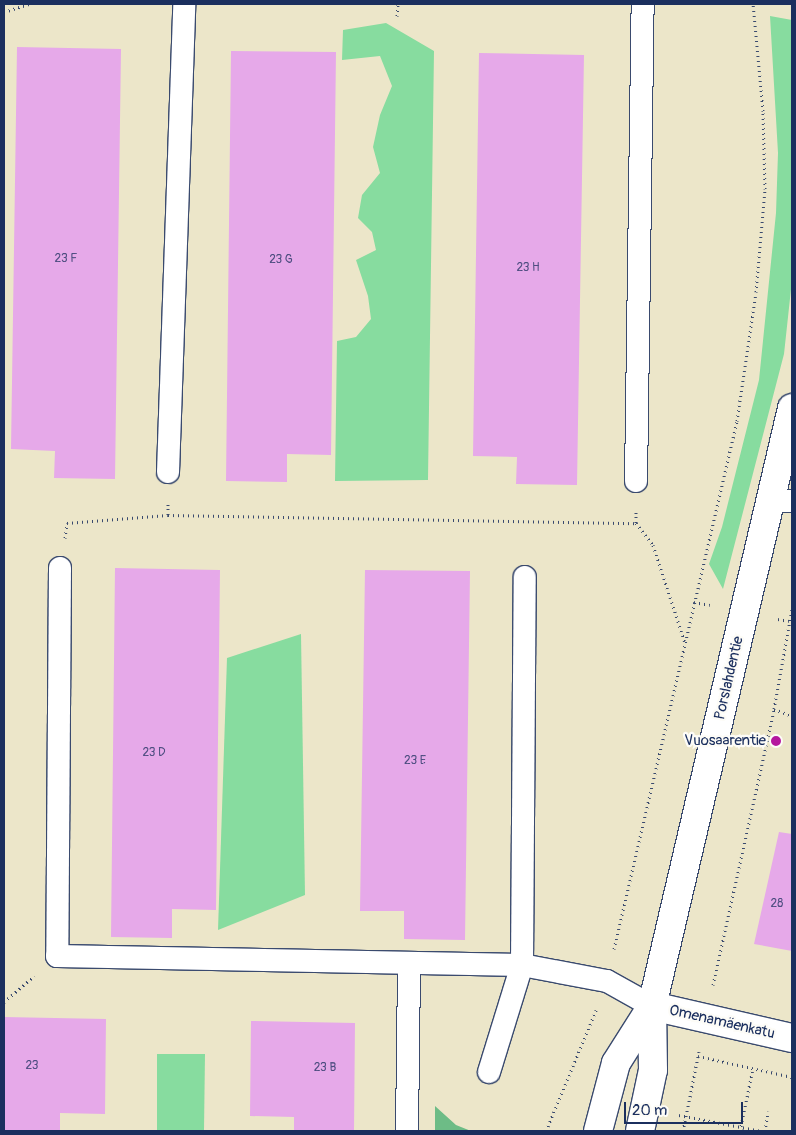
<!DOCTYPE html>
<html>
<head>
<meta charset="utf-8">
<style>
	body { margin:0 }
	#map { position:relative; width:796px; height:1135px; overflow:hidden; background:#ece6c9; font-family:Pangolin,sans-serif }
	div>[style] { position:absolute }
	.green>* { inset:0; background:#87dc9f }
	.forest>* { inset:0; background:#6dbc86 }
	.building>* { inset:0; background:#e6a9e9 }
	.path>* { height:3px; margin-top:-1.5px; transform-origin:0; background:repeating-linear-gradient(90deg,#3a4a6e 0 1px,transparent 0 5px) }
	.roads { filter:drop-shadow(1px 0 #3a4a6e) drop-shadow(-1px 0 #3a4a6e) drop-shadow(0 1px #3a4a6e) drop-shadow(0 -1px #3a4a6e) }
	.service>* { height:22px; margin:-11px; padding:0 11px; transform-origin:11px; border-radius:11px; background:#fff }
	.minor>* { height:28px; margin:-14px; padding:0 14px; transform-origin:14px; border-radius:14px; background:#fff }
	.tertiary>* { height:28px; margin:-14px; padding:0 14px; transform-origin:14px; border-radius:14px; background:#fff }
	.dots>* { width:14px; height:14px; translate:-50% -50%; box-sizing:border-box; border:2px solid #fdfcf7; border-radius:50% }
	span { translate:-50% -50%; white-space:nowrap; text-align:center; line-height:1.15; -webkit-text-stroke:4.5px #fdfcf7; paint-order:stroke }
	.number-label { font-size:12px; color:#4e4e81 }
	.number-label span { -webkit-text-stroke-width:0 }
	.street-label { font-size:15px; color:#1b2f5e }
	.poi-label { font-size:15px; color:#1b2f5e }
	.right { translate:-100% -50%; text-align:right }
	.frame { position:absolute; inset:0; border:5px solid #1b2f5e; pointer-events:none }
	.scale { position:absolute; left:624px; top:1102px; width:119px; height:22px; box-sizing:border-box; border:2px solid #1b2f5e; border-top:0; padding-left:6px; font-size:15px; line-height:18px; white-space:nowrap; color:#1b2f5e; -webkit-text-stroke:4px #fdfcf7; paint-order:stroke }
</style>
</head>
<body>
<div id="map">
	<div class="green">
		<i style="clip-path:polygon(770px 16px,792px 20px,792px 280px,784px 354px,723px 589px,709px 564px,722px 527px,759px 380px,776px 213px,778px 153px)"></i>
		<i style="clip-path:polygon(386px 23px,434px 51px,428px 480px,335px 481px,337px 341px,356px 337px,371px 319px,368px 296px,356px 260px,376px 250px,372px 232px,358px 218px,362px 195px,380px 173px,373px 147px,380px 115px,392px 86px,380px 56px,342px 60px,343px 30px)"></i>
		<i style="clip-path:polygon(301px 634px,305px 895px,218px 930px,227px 658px)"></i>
		<i style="clip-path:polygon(157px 1054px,205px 1054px,204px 1130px,157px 1130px)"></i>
	</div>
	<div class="forest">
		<i style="clip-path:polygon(435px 1106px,456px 1125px,471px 1131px,435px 1131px)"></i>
	</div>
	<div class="building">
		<i style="clip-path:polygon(17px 47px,121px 49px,115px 479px,54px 478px,55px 451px,11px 449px)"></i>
		<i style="clip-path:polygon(231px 51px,336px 52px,331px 455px,287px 454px,287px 482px,226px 481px)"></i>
		<i style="clip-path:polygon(479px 53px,584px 55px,577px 485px,516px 484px,517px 457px,473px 456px)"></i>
		<i style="clip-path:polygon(115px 568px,220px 570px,216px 910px,172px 909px,172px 938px,111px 937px)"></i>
		<i style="clip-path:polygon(365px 570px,470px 571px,465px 940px,404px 939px,404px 911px,360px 911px)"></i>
		<i style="clip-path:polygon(779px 832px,792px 834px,792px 951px,754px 944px)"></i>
		<i style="clip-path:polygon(4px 1017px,106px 1019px,105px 1114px,60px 1113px,60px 1131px,4px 1131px)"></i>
		<i style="clip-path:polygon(251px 1021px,355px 1023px,354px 1131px,294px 1131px,294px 1117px,250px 1116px)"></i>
	</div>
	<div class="path">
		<i style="left:4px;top:12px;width:26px;rotate:-18deg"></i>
		<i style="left:397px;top:16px;width:12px;rotate:-85deg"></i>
		<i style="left:168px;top:504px;width:11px;rotate:90deg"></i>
		<i style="left:636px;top:512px;width:11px;rotate:90deg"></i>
		<i style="left:65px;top:538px;width:15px;rotate:-82deg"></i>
		<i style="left:67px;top:523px;width:101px;rotate:-4.5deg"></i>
		<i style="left:168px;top:515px;width:468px;rotate:1deg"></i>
		<i style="left:636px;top:523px;width:28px;rotate:52deg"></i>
		<i style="left:653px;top:545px;width:103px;rotate:71.9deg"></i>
		<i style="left:694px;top:602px;width:16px;rotate:11deg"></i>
		<i style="left:778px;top:619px;width:11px;rotate:10deg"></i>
		<i style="left:774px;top:709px;width:19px;rotate:21deg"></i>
		<i style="left:614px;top:949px;width:542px;rotate:-76.89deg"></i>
		<i style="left:737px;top:421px;width:130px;rotate:-81.6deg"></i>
		<i style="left:756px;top:292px;width:103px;rotate:-85deg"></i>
		<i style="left:765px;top:189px;width:78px;rotate:-91.5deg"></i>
		<i style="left:763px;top:111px;width:107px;rotate:-95.3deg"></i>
		<i style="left:713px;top:985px;width:283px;rotate:-77.5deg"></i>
		<i style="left:774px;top:709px;width:102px;rotate:-79.8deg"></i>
		<i style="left:4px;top:1002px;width:40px;rotate:-41deg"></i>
		<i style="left:698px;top:1056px;width:96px;rotate:12.6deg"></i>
		<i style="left:679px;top:1115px;width:84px;rotate:11deg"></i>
		<i style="left:546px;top:1131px;width:131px;rotate:-67.5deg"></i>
		<i style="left:683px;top:1131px;width:81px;rotate:-78.6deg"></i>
		<i style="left:740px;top:1131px;width:64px;rotate:-78.3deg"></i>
		<i style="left:765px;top:1131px;width:20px;rotate:-81deg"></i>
	</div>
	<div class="roads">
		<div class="service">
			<i style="left:168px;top:472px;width:468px;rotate:-88deg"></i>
			<i style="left:636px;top:481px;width:477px;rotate:-89.2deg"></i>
			<i style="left:770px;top:501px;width:22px"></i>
			<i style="left:60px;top:568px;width:388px;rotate:90.4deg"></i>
			<i style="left:57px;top:956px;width:465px;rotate:1.1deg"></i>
			<i style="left:522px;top:965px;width:86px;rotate:10.7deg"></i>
			<i style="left:607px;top:981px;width:51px;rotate:29.1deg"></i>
			<i style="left:489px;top:1072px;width:112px;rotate:-72.9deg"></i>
			<i style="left:522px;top:965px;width:388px;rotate:-89.6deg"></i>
			<i style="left:407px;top:1131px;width:168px;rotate:-89.3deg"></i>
		</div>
		<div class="minor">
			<i style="left:652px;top:1006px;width:144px;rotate:12.9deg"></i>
		</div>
		<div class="tertiary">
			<i style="left:598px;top:1131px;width:70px;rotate:-75.2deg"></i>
			<i style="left:616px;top:1063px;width:67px;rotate:-57.7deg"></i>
			<i style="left:640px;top:1131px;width:62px;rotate:-78deg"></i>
			<i style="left:653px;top:1070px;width:64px;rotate:-90.9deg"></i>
			<i style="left:652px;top:1006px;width:614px;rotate:-76.82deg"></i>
		</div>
	</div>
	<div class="dots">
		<i style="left:776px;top:741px;background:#b5179e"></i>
	</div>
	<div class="number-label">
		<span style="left:66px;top:259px">23 F</span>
		<span style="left:281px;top:260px">23 G</span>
		<span style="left:528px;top:268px">23 H</span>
		<span style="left:154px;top:753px">23 D</span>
		<span style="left:415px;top:761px">23 E</span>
		<span style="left:777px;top:904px">28</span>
		<span style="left:32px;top:1066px">23</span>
		<span style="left:325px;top:1068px">23 B</span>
	</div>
	<div class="street-label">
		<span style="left:729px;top:678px;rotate:-77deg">Porslahdentie</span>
		<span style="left:722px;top:1022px;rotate:13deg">Omenamäenkatu</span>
	</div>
	<div class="poi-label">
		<span class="right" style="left:766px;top:741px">Vuosaarentie</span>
	</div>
	<div class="frame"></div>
	<div class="scale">20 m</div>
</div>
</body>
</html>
